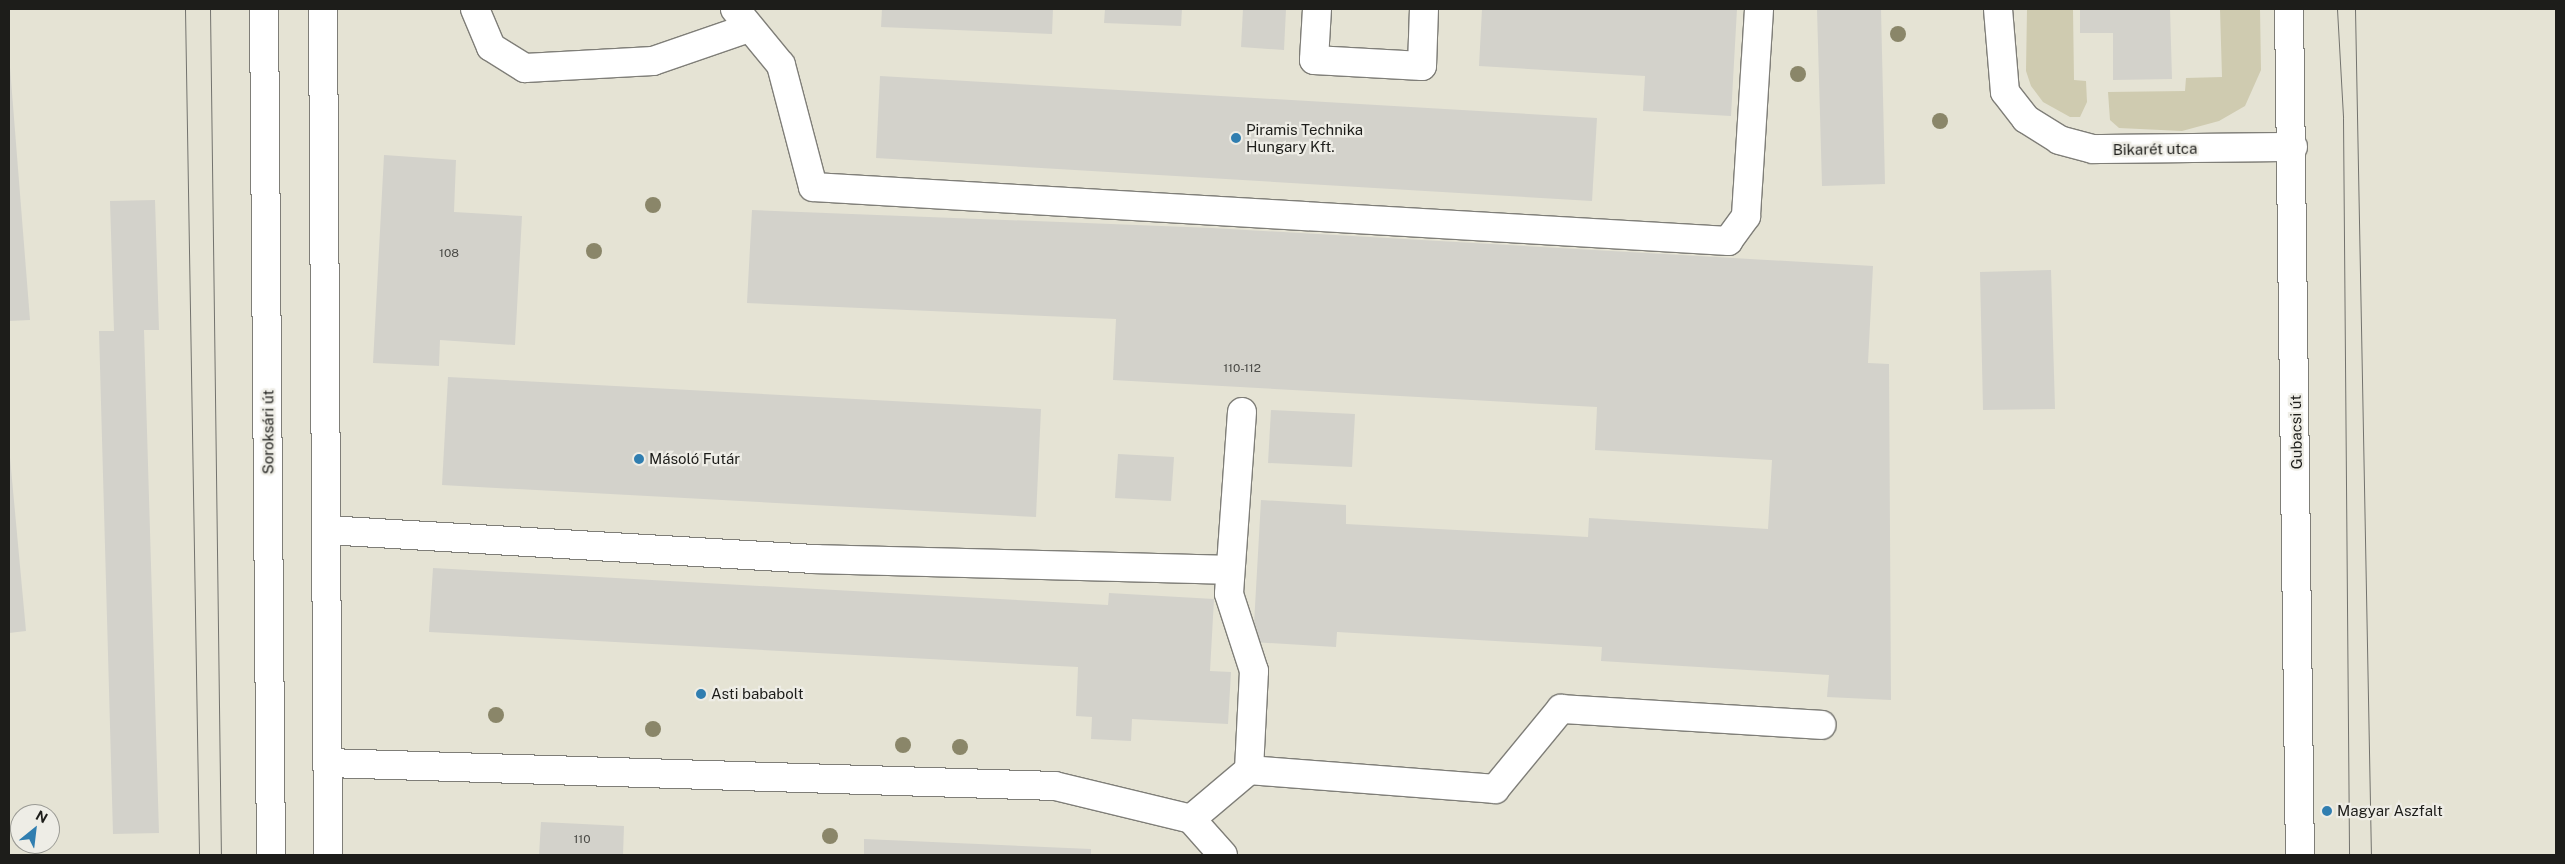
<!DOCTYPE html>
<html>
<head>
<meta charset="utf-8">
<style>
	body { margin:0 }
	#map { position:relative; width:2565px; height:864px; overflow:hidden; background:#eeede6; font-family:"Public Sans",sans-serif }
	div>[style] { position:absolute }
	.built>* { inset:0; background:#e5e3d4 }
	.green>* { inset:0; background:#cfcbb0 }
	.building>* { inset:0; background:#d3d2cb }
	.roads { filter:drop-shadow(1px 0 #7f7e78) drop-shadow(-1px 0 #7f7e78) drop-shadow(0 1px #7f7e78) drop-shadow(0 -1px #7f7e78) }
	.minor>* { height:28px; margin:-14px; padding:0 14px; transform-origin:14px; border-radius:14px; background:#fff }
	.major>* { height:28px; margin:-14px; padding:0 14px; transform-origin:14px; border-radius:14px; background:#fff }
	.tram>* { height:1px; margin:-0.5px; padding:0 0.5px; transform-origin:0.5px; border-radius:0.5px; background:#73736e }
	.trees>* { width:16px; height:16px; margin:-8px; border-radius:50%; background:#8a8669 }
	.dots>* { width:14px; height:14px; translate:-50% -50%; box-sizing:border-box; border:2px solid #eeede6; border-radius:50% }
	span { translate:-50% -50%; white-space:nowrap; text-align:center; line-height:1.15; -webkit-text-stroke:4.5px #eeede6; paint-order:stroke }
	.number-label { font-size:12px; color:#4a4a46 }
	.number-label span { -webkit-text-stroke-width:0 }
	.poi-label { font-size:15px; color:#1d1d1a }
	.left { translate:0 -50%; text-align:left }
	.street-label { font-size:15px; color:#1d1d1a }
	.frame { position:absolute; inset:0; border:10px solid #1d1d1a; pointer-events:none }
	.north { position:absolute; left:10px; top:804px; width:50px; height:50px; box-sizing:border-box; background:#eeede6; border:1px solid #9a9a94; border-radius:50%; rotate:29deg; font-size:14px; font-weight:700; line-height:20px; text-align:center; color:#1d1d1a }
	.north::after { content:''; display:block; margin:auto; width:18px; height:22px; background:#307eb0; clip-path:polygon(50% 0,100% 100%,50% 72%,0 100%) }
</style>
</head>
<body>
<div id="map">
	<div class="built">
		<i style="clip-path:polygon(evenodd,9px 9px,2556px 9px,2556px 855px,9px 855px,9px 9px,20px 814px,50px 814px,50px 844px,20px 844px,20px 814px)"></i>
	</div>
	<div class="green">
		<i style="clip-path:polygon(2027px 9px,2073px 9px,2074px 80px,2086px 81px,2087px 102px,2080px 117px,2070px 117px,2043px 102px,2031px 86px,2026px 71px)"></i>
		<i style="clip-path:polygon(2220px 9px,2260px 9px,2261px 70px,2245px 106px,2219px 121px,2182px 131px,2119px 128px,2110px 120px,2108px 92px,2185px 91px,2186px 78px,2222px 77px)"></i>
	</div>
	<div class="building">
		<i style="clip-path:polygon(882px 9px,1053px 9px,1052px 34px,881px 27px)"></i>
		<i style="clip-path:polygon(1105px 9px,1182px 9px,1181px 26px,1104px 23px)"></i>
		<i style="clip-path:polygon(1243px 9px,1286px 9px,1284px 50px,1241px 47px)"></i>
		<i style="clip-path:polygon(1482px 9px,1737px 9px,1731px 116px,1643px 111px,1645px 76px,1479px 66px)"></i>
		<i style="clip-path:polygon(1817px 9px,1881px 9px,1885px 184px,1822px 186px)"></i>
		<i style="clip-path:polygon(2080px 9px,2170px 9px,2172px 79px,2113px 80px,2113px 33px,2080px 33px)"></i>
		<i style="clip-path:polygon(9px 55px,30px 320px,9px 321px)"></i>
		<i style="clip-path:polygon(880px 76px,1597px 118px,1592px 201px,876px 158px)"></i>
		<i style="clip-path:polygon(384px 155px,456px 160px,454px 212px,522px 216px,515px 345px,440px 340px,439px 366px,373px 363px)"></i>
		<i style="clip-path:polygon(155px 200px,159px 330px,144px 330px,159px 833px,113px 834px,99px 331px,114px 331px,110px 201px)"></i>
		<i style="clip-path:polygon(752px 210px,1212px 228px,1873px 266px,1868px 363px,1889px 364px,1891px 700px,1827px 697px,1829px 675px,1601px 661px,1602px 647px,1337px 632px,1336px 647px,1253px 642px,1261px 500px,1346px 505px,1346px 524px,1588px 537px,1589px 518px,1768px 529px,1772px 460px,1595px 450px,1597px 407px,1113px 380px,1116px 319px,747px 303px)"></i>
		<i style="clip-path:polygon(2051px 270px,2055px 409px,1983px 410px,1980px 272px)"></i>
		<i style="clip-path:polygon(448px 377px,1041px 409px,1036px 517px,442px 485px)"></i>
		<i style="clip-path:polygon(1271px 410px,1355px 414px,1352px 467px,1268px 463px)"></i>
		<i style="clip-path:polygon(9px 447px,26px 631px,9px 633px)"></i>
		<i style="clip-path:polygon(1118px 454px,1174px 457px,1171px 501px,1115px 498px)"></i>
		<i style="clip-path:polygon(433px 568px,1108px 605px,1109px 593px,1214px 599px,1210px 671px,1231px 672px,1228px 724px,1132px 719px,1131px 741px,1091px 739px,1092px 717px,1076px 716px,1078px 667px,429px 632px)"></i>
		<i style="clip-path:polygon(541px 822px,624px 826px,623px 855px,539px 855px)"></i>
		<i style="clip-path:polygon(864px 839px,1091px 849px,1091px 855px,864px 855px)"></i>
	</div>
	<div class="roads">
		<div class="minor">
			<i style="left:475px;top:9px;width:41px;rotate:67.2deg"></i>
			<i style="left:491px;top:47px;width:40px;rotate:32deg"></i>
			<i style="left:525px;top:68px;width:128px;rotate:-3.1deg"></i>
			<i style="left:653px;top:61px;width:102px;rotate:-19deg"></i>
			<i style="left:735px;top:9px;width:72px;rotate:50.6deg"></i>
			<i style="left:781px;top:65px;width:126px;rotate:75.3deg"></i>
			<i style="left:813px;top:187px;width:917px;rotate:3.38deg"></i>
			<i style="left:1728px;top:241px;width:31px;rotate:-54deg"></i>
			<i style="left:1746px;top:216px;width:207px;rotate:-86.4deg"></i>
			<i style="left:1317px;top:9px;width:51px;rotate:93.4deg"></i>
			<i style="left:1314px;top:60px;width:108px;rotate:3.2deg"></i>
			<i style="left:1422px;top:66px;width:57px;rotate:-88deg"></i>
			<i style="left:1998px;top:9px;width:83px;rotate:85.2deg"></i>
			<i style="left:2005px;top:92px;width:34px;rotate:52deg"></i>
			<i style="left:2026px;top:119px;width:39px;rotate:32deg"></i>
			<i style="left:2059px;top:140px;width:35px;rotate:15deg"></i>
			<i style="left:2093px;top:149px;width:200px;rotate:-0.6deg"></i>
			<i style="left:2289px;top:9px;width:846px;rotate:89.26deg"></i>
			<i style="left:1242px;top:412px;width:182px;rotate:94.1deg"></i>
			<i style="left:1229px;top:594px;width:81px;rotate:72deg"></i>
			<i style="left:1254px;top:671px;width:99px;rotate:92.9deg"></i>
			<i style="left:326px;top:530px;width:491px;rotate:3.4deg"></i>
			<i style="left:816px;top:559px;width:414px;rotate:1.5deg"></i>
			<i style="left:328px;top:763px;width:727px;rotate:1.81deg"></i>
			<i style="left:1055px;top:786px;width:140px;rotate:13.6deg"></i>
			<i style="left:1191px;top:819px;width:48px;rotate:48.4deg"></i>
			<i style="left:1191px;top:819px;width:76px;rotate:-40.2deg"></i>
			<i style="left:1249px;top:770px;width:247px;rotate:4.4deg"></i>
			<i style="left:1495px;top:789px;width:104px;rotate:-50.5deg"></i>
			<i style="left:1561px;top:709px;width:261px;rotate:3.5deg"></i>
		</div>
		<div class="major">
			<i style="left:264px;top:9px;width:846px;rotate:89.53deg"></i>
			<i style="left:323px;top:9px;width:846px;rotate:89.66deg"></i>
		</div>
	</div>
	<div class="tram">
		<i style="left:185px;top:9px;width:846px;rotate:89.05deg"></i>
		<i style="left:210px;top:9px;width:846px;rotate:89.26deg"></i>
		<i style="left:2337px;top:9px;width:109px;rotate:86.8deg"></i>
		<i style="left:2343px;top:118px;width:737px;rotate:89.53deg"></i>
		<i style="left:2355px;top:9px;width:846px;rotate:88.92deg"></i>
	</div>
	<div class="trees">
		<i style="left:1898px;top:34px"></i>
		<i style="left:1798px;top:74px"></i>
		<i style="left:1940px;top:121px"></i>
		<i style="left:653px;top:205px"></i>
		<i style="left:594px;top:251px"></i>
		<i style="left:496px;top:715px"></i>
		<i style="left:653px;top:729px"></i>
		<i style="left:903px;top:745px"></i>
		<i style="left:960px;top:747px"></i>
		<i style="left:830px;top:836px"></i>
	</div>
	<div class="dots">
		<i style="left:1236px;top:138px;background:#307eb0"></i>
		<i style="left:639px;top:459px;background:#307eb0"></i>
		<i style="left:701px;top:694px;background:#307eb0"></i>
		<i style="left:2327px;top:811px;background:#307eb0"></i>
	</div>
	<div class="number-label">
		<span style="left:449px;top:254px">108</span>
		<span style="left:1242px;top:369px">110-112</span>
		<span style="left:582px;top:840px">110</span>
	</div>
	<div class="poi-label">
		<span class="left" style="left:1246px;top:138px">Piramis Technika<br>Hungary Kft.</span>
		<span class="left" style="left:649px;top:459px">Másoló Futár</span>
		<span class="left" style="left:711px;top:694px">Asti bababolt</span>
		<span class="left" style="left:2337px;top:811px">Magyar Aszfalt</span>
	</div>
	<div class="street-label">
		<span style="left:2155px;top:149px;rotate:-1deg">Bikarét utca</span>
		<span style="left:268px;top:432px;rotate:-90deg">Soroksári út</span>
		<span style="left:2296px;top:432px;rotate:-91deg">Gubacsi út</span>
	</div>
	<div class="frame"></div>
	<div class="north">N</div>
</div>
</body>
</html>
